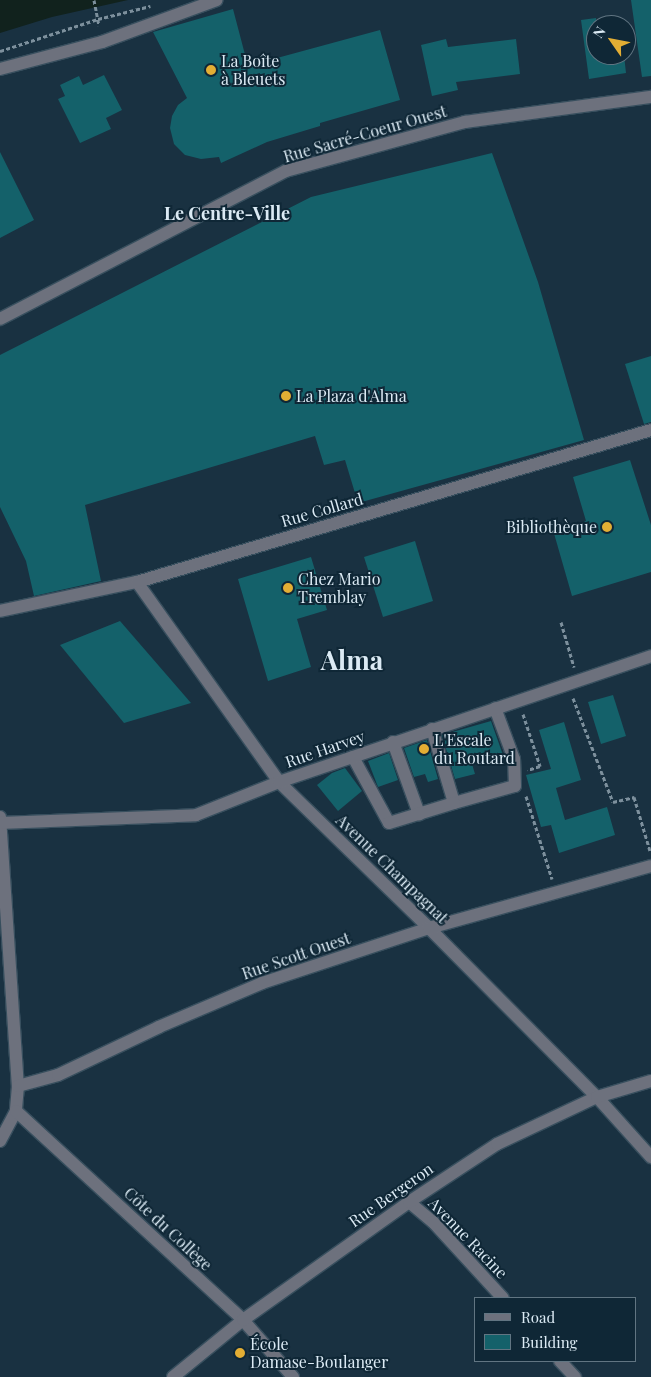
<!DOCTYPE html>
<html>
<head>
<meta charset="utf-8">
<style>
	body { margin:0 }
	#map { position:relative; width:651px; height:1377px; overflow:hidden; background:#193141; font-family:"Playfair Display",serif }
	div>[style] { position:absolute }
	.water>* { inset:0; background:#11221d }
	.building>* { inset:0; background:#14616a }
	.path>* { height:3px; margin-top:-1.5px; transform-origin:0; background:repeating-linear-gradient(90deg,#7d909d 0 4px,transparent 0 6.5px) }
	.roads { filter:drop-shadow(1px 0 #384f5e) drop-shadow(-1px 0 #384f5e) drop-shadow(0 1px #384f5e) drop-shadow(0 -1px #384f5e) }
	.minor>* { height:12px; margin:-6px; padding:0 6px; transform-origin:6px; border-radius:6px; background:#6d717d }
	.dots>* { width:14px; height:14px; translate:-50% -50%; box-sizing:border-box; border:2px solid #0f2736; border-radius:50% }
	span { translate:-50% -50%; white-space:nowrap; text-align:center; line-height:1.15; -webkit-text-stroke:4px #0f2736; paint-order:stroke }
	.poi-label { font-size:16px; color:#dbeaf4 }
	.left { translate:0 -50%; text-align:left }
	.right { translate:-100% -50%; text-align:right }
	.street-label { font-size:16px; color:#dbeaf4 }
	.neighbourhood-label { font-size:18px; color:#dbeaf4; font-weight:700 }
	.town-label { font-size:26px; color:#dbeaf4; font-weight:700 }
	.legend { position:absolute; left:474px; top:1297px; width:162px; height:65px; box-sizing:border-box; background:#0f2736; border:1px solid #617582; margin:0; padding:6px 9px; list-style:none; font-size:15px; color:#dbeaf4 }
	.legend li { display:flex; align-items:center; gap:10px; height:25px }
	.legend b { width:25px; border:1px solid #617582 }
	.north { position:absolute; left:586px; top:15px; width:50px; height:50px; box-sizing:border-box; background:#0f2736; border:1px solid #617582; border-radius:50%; rotate:303deg; font-size:14px; font-weight:700; line-height:20px; text-align:center; color:#dbeaf4 }
	.north::after { content:''; display:block; margin:auto; width:18px; height:22px; background:#e3ae34; clip-path:polygon(50% 0,100% 100%,50% 72%,0 100%) }
</style>
</head>
<body>
<div id="map">
	<div class="water">
		<i style="clip-path:polygon(0 0,128px 0,52px 17px,0 33px)"></i>
	</div>
	<div class="building">
		<i style="clip-path:polygon(631px 0,651px 0,651px 76px,642px 77px)"></i>
		<i style="clip-path:polygon(233px 9px,248px 66px,380px 30px,400px 100px,320px 123px,320px 126px,267px 142px,221px 163px,219px 157px,201px 159px,185px 155px,174px 144px,170px 128px,172px 116px,178px 105px,187px 98px,153px 32px)"></i>
		<i style="clip-path:polygon(596px 18px,596px 55px,624px 55px,626px 73px,589px 79px,581px 20px)"></i>
		<i style="clip-path:polygon(446px 39px,448px 47px,516px 39px,520px 74px,456px 82px,458px 90px,432px 96px,421px 45px)"></i>
		<i style="clip-path:polygon(104px 75px,122px 110px,106px 118px,111px 129px,80px 143px,58px 99px,65px 96px,60px 85px,79px 76px,83px 85px)"></i>
		<i style="clip-path:polygon(0 152px,34px 220px,0 238px)"></i>
		<i style="clip-path:polygon(492px 153px,538px 282px,584px 440px,358px 503px,345px 460px,324px 465px,315px 436px,85px 505px,101px 581px,34px 596px,26px 561px,0 507px,0 355px,311px 197px)"></i>
		<i style="clip-path:polygon(651px 356px,651px 422px,644px 424px,625px 364px)"></i>
		<i style="clip-path:polygon(630px 460px,651px 525px,651px 572px,572px 596px,553px 530px,586px 521px,573px 477px)"></i>
		<i style="clip-path:polygon(415px 541px,433px 601px,383px 617px,364px 557px)"></i>
		<i style="clip-path:polygon(311px 557px,327px 610px,297px 619px,311px 667px,268px 681px,238px 579px)"></i>
		<i style="clip-path:polygon(120px 621px,191px 703px,124px 723px,60px 645px)"></i>
		<i style="clip-path:polygon(613px 695px,626px 736px,601px 744px,588px 702px)"></i>
		<i style="clip-path:polygon(491px 721px,503px 755px,472px 764px,475px 774px,455px 779px,442px 735px)"></i>
		<i style="clip-path:polygon(564px 722px,581px 780px,556px 788px,565px 820px,607px 807px,615px 835px,559px 853px,551px 825px,541px 827px,526px 775px,551px 769px,539px 730px)"></i>
		<i style="clip-path:polygon(427px 740px,438px 779px,428px 782px,425px 774px,414px 777px,404px 748px)"></i>
		<i style="clip-path:polygon(389px 753px,398px 780px,378px 787px,368px 761px)"></i>
		<i style="clip-path:polygon(345px 768px,362px 791px,338px 811px,317px 785px,332px 773px)"></i>
	</div>
	<div class="path">
		<i style="left:94px;top:0;width:26px;rotate:79deg"></i>
		<i style="left:0;top:51px;width:103px;rotate:-18.1deg"></i>
		<i style="left:98px;top:19px;width:54px;rotate:-14deg"></i>
		<i style="left:561px;top:622px;width:47px;rotate:73.9deg"></i>
		<i style="left:573px;top:698px;width:111px;rotate:69deg"></i>
		<i style="left:613px;top:802px;width:22px;rotate:-13deg"></i>
		<i style="left:634px;top:797px;width:56px;rotate:73.5deg"></i>
		<i style="left:523px;top:714px;width:55px;rotate:71.9deg"></i>
		<i style="left:540px;top:766px;width:13px;rotate:162deg"></i>
		<i style="left:526px;top:796px;width:87px;rotate:72.6deg"></i>
	</div>
	<div class="roads">
		<div class="minor">
			<i style="left:0;top:69px;width:106px;rotate:-14.8deg"></i>
			<i style="left:102px;top:42px;width:122px;rotate:-20.1deg"></i>
			<i style="left:0;top:319px;width:322px;rotate:-27.4deg"></i>
			<i style="left:286px;top:171px;width:186px;rotate:-15.3deg"></i>
			<i style="left:465px;top:122px;width:188px;rotate:-7.7deg"></i>
			<i style="left:137px;top:582px;width:245px;rotate:54.6deg"></i>
			<i style="left:279px;top:782px;width:209px;rotate:44.2deg"></i>
			<i style="left:429px;top:928px;width:238px;rotate:45.2deg"></i>
			<i style="left:597px;top:1097px;width:81px;rotate:48deg"></i>
			<i style="left:0;top:611px;width:140px;rotate:-12deg"></i>
			<i style="left:137px;top:582px;width:536px;rotate:-16.47deg"></i>
			<i style="left:432px;top:729px;width:77px;rotate:73.4deg"></i>
			<i style="left:454px;top:803px;width:63px;rotate:-15.6deg"></i>
			<i style="left:515px;top:786px;width:27px;rotate:-92deg"></i>
			<i style="left:514px;top:759px;width:54px;rotate:-110.4deg"></i>
			<i style="left:393px;top:742px;width:77px;rotate:70.1deg"></i>
			<i style="left:353px;top:757px;width:75px;rotate:61.4deg"></i>
			<i style="left:389px;top:823px;width:68px;rotate:-17.1deg"></i>
			<i style="left:0;top:817px;width:270px;rotate:86.2deg"></i>
			<i style="left:18px;top:1086px;width:25px;rotate:95deg"></i>
			<i style="left:16px;top:1111px;width:34px;rotate:118deg"></i>
			<i style="left:0;top:823px;width:196px;rotate:-2.3deg"></i>
			<i style="left:196px;top:815px;width:89px;rotate:-21.7deg"></i>
			<i style="left:279px;top:782px;width:393px;rotate:-18.7deg"></i>
			<i style="left:18px;top:1086px;width:41px;rotate:-15.4deg"></i>
			<i style="left:58px;top:1075px;width:112px;rotate:-25.4deg"></i>
			<i style="left:159px;top:1027px;width:112px;rotate:-23.1deg"></i>
			<i style="left:262px;top:983px;width:176px;rotate:-18.2deg"></i>
			<i style="left:429px;top:928px;width:230px;rotate:-15.6deg"></i>
			<i style="left:16px;top:1111px;width:309px;rotate:42.6deg"></i>
			<i style="left:243px;top:1320px;width:76px;rotate:48.7deg"></i>
			<i style="left:409px;top:1202px;width:31px;rotate:40deg"></i>
			<i style="left:433px;top:1222px;width:103px;rotate:47.4deg"></i>
			<i style="left:560px;top:1361px;width:22px;rotate:47deg"></i>
			<i style="left:173px;top:1377px;width:90px;rotate:-39.2deg"></i>
			<i style="left:243px;top:1320px;width:204px;rotate:-35.4deg"></i>
			<i style="left:409px;top:1202px;width:105px;rotate:-33.4deg"></i>
			<i style="left:497px;top:1144px;width:110px;rotate:-25.2deg"></i>
			<i style="left:597px;top:1097px;width:56px;rotate:-16.5deg"></i>
		</div>
	</div>
	<div class="dots">
		<i style="left:211px;top:70px;background:#e3ae34"></i>
		<i style="left:286px;top:396px;background:#e3ae34"></i>
		<i style="left:607px;top:527px;background:#e3ae34"></i>
		<i style="left:288px;top:588px;background:#e3ae34"></i>
		<i style="left:424px;top:749px;background:#e3ae34"></i>
		<i style="left:240px;top:1353px;background:#e3ae34"></i>
	</div>
	<div class="poi-label">
		<span class="left" style="left:221px;top:70px">La Boîte<br>à Bleuets</span>
		<span class="left" style="left:296px;top:396px">La Plaza d'Alma</span>
		<span class="right" style="left:597px;top:527px">Bibliothèque</span>
		<span class="left" style="left:298px;top:588px">Chez Mario<br>Tremblay</span>
		<span class="left" style="left:434px;top:749px">L'Escale<br>du Routard</span>
		<span class="left" style="left:250px;top:1353px">École<br>Damase-Boulanger</span>
	</div>
	<div class="street-label">
		<span style="left:365px;top:134px;rotate:-16deg">Rue Sacré-Coeur Ouest</span>
		<span style="left:322px;top:510px;rotate:-16deg">Rue Collard</span>
		<span style="left:325px;top:749px;rotate:-19deg">Rue Harvey</span>
		<span style="left:392px;top:869px;rotate:44deg">Avenue Champagnat</span>
		<span style="left:296px;top:956px;rotate:-19deg">Rue Scott Ouest</span>
		<span style="left:391px;top:1195px;rotate:-35deg">Rue Bergeron</span>
		<span style="left:168px;top:1229px;rotate:43deg">Côte du Collège</span>
		<span style="left:468px;top:1238px;rotate:46deg">Avenue Racine</span>
	</div>
	<div class="neighbourhood-label">
		<span style="left:227px;top:213px">Le Centre-Ville</span>
	</div>
	<div class="town-label">
		<span style="left:352px;top:660px">Alma</span>
	</div>
	<ul class="legend">
	<li><b style="height:6px;background:#6d717d"></b>Road</li>
	<li><b style="height:14px;background:#14616a"></b>Building</li>
	</ul>
	<div class="north">N</div>
</div>
</body>
</html>
